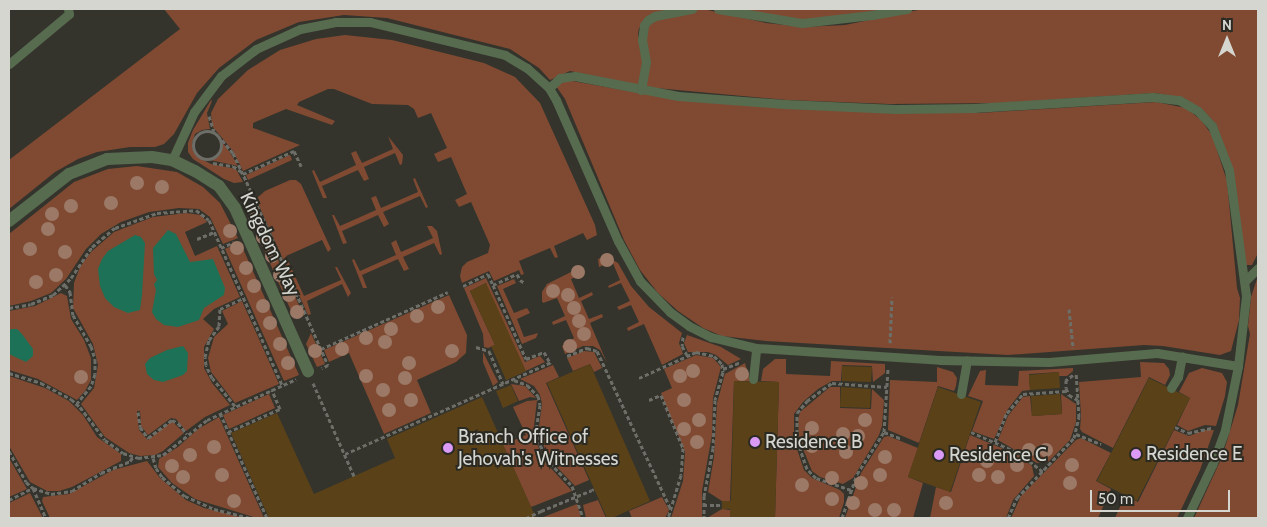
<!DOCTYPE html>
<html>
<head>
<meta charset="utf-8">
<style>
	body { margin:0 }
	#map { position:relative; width:1267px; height:527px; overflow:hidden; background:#34342d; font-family:Cabin,sans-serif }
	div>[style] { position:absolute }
	.green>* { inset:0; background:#7f4a31 }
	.water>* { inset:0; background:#1d7156 }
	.building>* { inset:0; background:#5b4117 }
	.path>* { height:3px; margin-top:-1.5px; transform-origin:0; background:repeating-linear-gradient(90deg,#6e6e68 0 4px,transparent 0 6.5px) }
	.path>.ring { margin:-1.5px; padding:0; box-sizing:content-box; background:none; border:3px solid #6e6e68; border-radius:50% }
	.lane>* { height:9px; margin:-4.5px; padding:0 4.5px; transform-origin:4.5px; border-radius:4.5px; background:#576b4f }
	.street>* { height:12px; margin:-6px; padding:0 6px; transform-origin:6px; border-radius:6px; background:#576b4f }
	.path-bridge>* { height:3px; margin-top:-1.5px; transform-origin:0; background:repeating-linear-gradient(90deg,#6e6e68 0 4px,transparent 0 6.5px) }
	.trees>* { width:14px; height:14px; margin:-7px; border-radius:50%; background:#9c7966 }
	.dots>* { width:14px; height:14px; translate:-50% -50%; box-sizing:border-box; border:2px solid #2a2a23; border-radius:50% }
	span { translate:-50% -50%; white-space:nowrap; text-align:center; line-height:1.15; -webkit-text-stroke:4px #2a2a23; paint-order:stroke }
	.street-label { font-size:19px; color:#d6d6d1 }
	.poi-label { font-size:19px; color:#d6d6d1 }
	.left { translate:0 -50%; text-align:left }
	.frame { position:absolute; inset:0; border:10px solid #d6d6d1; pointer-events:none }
	.north { position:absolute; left:1202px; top:15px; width:50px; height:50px; -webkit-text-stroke:4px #2a2a23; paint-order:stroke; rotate:0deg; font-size:14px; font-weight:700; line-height:20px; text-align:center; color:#d6d6d1 }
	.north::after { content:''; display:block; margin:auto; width:18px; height:22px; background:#d6d6d1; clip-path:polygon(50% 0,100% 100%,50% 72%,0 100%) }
	.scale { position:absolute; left:1090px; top:490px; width:140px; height:22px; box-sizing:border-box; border:2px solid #d6d6d1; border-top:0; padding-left:6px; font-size:15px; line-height:18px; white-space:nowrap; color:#d6d6d1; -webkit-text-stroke:4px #2a2a23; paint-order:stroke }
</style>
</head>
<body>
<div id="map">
	<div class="green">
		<i style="clip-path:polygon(164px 9px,678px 9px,639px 28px,638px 34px,643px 58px,639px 85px,570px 71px,550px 80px,539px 68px,510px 49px,387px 18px,344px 15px,299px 22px,256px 40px,219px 68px,197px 93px,174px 134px,164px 144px,155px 147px,130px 147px,97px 152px,78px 159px,55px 172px,9px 209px,9px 160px,180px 29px)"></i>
		<i style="clip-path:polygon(703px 9px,766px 23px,804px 27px,845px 25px,923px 9px,1258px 9px,1258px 253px,1252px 265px,1245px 265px,1233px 171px,1216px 124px,1201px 108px,1183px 98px,1155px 93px,1000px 103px,890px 104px,787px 100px,645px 87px,649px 56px,644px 30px,646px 27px,657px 18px)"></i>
		<i style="clip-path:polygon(732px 9px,893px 9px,803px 20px)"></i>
		<i style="clip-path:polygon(345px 35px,392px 40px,484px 63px,515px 77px,540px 103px,595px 225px,597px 235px,587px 240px,583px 233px,554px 246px,558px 257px,555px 258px,550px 248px,519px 261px,524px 274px,521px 275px,519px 270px,494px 281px,489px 271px,462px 283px,460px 276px,462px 267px,467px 262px,488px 253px,490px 245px,471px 202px,459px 207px,455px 200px,467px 194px,451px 157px,438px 162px,434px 154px,447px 148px,431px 113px,418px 118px,414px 109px,408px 105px,372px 104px,334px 89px,328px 89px,299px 102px,297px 105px,335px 121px,332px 125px,286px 109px,253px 123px,253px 128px,300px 145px,243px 171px,233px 151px,212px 126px,211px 113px,218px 99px,248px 70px,280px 50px,316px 39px)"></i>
		<i style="clip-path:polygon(567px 80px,673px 99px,818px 110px,979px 113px,1156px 102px,1186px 108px,1201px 120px,1212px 135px,1227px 181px,1237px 288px,1240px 298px,1239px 320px,1231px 351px,1220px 355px,1163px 346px,1144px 345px,1008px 355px,766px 341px,722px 336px,703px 328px,678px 311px,658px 293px,640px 270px,624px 240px,565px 99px,556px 86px)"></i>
		<i style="clip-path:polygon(211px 100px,212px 101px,207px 113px,210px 129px,202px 130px,195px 134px,192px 143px,193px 151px,198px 157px,211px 164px,236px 169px,243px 182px,234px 183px,224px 179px,193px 159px,188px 152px,188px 143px,193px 130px)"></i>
		<i style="clip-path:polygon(388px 136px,403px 155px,402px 164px,400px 165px,395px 153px,364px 167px,369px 179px,364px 181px,358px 170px,322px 186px,327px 198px,323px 198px,312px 171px,314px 170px,320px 182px,356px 165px,351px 153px,356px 151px,362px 163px,393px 149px)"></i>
		<i style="clip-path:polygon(223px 143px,229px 151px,238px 166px,210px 160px,220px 154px)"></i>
		<i style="clip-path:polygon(290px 155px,292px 160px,248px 180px,246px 175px)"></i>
		<i style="clip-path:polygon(137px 166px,177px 172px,203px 187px,220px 203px,238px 238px,223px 244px,210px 217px,199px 209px,179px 208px,149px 212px,121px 222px,101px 234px,86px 249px,66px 279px,51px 293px,31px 301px,9px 306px,9px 234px,74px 182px,108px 169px)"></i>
		<i style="clip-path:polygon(415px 178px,428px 207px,426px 208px,420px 196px,383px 212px,389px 224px,384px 227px,378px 215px,342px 231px,347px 243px,343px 244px,332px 215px,334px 215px,340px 226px,376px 210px,371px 198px,373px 197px,376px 196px,381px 208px,418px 192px,413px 179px)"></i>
		<i style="clip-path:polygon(290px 180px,296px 180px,301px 184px,331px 249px,328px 252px,322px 240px,286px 256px,304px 296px,341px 280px,335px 267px,337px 267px,351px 293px,348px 297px,342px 284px,307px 301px,311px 314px,308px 315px,256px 199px,265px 191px)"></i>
		<i style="clip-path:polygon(186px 213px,201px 215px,207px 222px,185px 232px,195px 256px,217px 246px,240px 297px,214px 309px,203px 319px,214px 329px,204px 347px,204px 368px,212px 383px,230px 405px,205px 417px,186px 431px,176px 419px,171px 418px,148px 435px,141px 426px,140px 411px,137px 411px,139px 430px,148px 440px,172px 421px,184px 433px,163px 451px,155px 455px,140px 456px,129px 453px,105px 437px,81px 404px,94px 388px,98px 365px,93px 344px,73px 308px,74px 283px,80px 267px,91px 252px,114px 232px,153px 217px)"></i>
		<i style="clip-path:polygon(427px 226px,432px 226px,437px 231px,442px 254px,440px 255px,434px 243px,403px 257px,409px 269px,404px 271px,398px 259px,362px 275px,367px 288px,363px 288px,352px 260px,354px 259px,360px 271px,396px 255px,391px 243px,396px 240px,401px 252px,433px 238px)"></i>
		<i style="clip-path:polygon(265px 231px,304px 316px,292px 313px,257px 234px)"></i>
		<i style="clip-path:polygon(240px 242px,299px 375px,284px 381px,225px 249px)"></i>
		<i style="clip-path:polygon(606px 256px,618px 263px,631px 286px,649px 307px,682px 333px,679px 343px,683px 354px,662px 365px,644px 324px,628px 331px,627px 328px,639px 322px,631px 305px,619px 310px,617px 307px,630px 301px,621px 283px,609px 288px,608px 286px,620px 280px,612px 261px,599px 267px,598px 259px)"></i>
		<i style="clip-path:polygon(575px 270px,584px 273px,571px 279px,579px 298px,592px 292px,593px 295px,581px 301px,589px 319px,602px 314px,603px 317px,590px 323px,607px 363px,600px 350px,593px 346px,583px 346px,565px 354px,562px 346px,574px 338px,566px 320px,553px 325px,552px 322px,565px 316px,557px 298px,543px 303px,542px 301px,542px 292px,547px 284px)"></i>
		<i style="clip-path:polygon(1258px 276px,1258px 518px,1194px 518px,1222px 457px,1238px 405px,1250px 334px,1248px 326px,1251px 297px)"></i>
		<i style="clip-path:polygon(486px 278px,525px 362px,540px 356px,545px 362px,506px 380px,486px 283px,470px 291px,495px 345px,488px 348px,484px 347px,483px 334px,464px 288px)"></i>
		<i style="clip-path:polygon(514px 279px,516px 283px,503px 289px,514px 313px,527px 308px,530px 313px,517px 319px,524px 337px,538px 333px,536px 338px,522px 344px,497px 286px)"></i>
		<i style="clip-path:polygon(61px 293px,67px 296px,71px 319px,84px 340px,91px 358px,91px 380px,85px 391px,77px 400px,38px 379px,9px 370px,9px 311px,35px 306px)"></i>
		<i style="clip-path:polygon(449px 295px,467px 335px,466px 353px,456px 362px,417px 380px,431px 413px,384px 434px,349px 353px,329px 362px,324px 350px)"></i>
		<i style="clip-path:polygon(242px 301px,279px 384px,235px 403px,211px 372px,208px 358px,214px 337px,228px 324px,222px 311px)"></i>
		<i style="clip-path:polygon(311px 333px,325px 364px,317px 367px,306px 344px)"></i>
		<i style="clip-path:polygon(687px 335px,721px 347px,741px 359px,728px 365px,716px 355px,708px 352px,688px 352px,684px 343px)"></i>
		<i style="clip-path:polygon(584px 351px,594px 352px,602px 368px,594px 372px,590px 364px,573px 371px,567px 358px)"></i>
		<i style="clip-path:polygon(483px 352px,498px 382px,493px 386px,483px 362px)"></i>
		<i style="clip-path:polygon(696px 355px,713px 358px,721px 367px,713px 398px,712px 435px,702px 491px,702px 518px,671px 518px,683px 481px,685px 452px,661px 393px,672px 388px,664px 369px)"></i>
		<i style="clip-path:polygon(775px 359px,786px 359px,786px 374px,830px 376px,831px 361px,885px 364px,885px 373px,873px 382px,872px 366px,842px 365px,841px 381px,832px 381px,818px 389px,803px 402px,794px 414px,794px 440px,804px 470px,812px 478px,840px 490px,844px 494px,844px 502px,839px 518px,775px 518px,779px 382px,761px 381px,763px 369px)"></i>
		<i style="clip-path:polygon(1140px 362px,1164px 363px,1169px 369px,1170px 375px,1165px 385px,1149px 377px,1113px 448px,1082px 432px,1080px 429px,1081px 416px,1079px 382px,1141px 377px)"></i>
		<i style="clip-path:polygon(745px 363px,750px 381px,734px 381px,730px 501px,722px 501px,708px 492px,714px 457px,717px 403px,725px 374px)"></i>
		<i style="clip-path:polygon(553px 365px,559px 377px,546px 383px,589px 480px,575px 486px,553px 463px,544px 447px,539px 426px,542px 404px,540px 395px,534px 386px,520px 379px)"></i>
		<i style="clip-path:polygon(937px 367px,953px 372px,957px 378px,956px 386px,954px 391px,938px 386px,919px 443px,888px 430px,890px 380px,937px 382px)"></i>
		<i style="clip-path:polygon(1073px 368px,1073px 371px,1067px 376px,1059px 376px,1059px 372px,1029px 374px,1030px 390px,1022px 391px,1008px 409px,994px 439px,972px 431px,983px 401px,968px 396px,980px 371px,986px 370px,985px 385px,1018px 386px,1019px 371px)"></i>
		<i style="clip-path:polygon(1202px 368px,1222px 373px,1227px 382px,1225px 396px,1216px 426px,1205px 425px,1188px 431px,1177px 425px,1190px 398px,1179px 392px,1189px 373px)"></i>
		<i style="clip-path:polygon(9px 376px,45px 388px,69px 401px,83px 415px,97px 437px,121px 454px,121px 461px,72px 487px,59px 491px,47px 491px,30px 482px,9px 446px)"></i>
		<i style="clip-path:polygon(511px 384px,525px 386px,536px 398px,530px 397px,519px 401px)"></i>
		<i style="clip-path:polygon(830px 387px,840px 387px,840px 408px,871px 409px,872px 389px,884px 400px,882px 426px,879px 435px,853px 478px,843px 484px,820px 477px,812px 471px,799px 439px,798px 420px,800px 412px)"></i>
		<i style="clip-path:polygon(269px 394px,275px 408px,229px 429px,223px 415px)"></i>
		<i style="clip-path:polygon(1061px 394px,1076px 404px,1076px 422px,1070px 440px,1048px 462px,1037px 463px,998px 440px,1008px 416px,1023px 397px,1030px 396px,1032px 416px,1062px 414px)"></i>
		<i style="clip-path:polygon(537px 400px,534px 426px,537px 444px,546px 463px,572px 491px,531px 507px,503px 445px,526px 435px,513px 407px,527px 401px)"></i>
		<i style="clip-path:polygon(219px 417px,264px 518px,257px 518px,195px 499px,172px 483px,158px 467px,159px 459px,178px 447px,198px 429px)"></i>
		<i style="clip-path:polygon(1174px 430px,1189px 436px,1205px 430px,1214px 430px,1200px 470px,1177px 518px,1115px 518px,1125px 496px,1138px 502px)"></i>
		<i style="clip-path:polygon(970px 435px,1018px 455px,1032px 466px,1034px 476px,1013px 500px,1006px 518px,930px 518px,936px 487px,951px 492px)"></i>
		<i style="clip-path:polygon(888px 436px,918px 448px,908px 477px,923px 483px,913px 518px,845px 518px,861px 473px,884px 437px)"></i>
		<i style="clip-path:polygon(1081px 438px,1111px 453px,1096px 481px,1111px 489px,1098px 518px,1011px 518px,1021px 496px,1076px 440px)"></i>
		<i style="clip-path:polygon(9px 458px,27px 489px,9px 497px)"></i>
		<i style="clip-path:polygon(147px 461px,160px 478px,186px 500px,204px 508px,244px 518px,50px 518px,42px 501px,43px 497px,69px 494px,113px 470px)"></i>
		<i style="clip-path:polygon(30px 493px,43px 518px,9px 518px,9px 503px)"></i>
		<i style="clip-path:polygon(662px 497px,669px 510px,665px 518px,632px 518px,629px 511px)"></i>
		<i style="clip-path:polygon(598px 500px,606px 518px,586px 518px,583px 505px)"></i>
		<i style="clip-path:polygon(577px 504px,581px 518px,541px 518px)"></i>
		<i style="clip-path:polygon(722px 509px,730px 510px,730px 518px,707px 518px)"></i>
	</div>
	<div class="water">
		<i style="clip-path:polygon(168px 230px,176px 234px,190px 262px,213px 259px,225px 288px,224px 295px,204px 308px,199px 320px,178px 327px,164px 325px,156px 319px,152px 312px,156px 290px,154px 284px,157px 280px,154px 274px,153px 248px)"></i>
		<i style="clip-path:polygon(135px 235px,141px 237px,145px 243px,142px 295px,140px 310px,128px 313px,114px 307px,105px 298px,100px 286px,98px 269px,102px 259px,108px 251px)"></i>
		<i style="clip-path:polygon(11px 329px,17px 329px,22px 334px,33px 349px,33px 356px,26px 362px,9px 354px,9px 332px)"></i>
		<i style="clip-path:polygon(183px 346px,188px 353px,187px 371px,183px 375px,163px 382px,154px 380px,147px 374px,145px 364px,150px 358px,167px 350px)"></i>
	</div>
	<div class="building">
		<i style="clip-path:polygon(486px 283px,526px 371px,506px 380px,491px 346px,495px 345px,470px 291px)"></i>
		<i style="clip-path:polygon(590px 364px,650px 501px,612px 518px,607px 518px,547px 383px)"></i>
		<i style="clip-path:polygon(842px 366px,872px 367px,871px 382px,842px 381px)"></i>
		<i style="clip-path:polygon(1059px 372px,1060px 388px,1030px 390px,1029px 375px)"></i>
		<i style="clip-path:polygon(1149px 378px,1190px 398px,1137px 501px,1097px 481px)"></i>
		<i style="clip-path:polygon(734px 381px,779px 382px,775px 518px,730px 518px,730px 509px,722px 509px,722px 501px,731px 501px)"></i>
		<i style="clip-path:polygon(511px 385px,518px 401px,503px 408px,496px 391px)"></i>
		<i style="clip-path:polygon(841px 387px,871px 389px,870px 408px,840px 407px)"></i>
		<i style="clip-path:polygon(938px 387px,981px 402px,950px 492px,908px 477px)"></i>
		<i style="clip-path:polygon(1060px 394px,1062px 414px,1032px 416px,1031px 396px)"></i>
		<i style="clip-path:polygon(482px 397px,536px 518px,269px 518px,231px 433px,277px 413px,314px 494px,395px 458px,387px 439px)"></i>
	</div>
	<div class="path">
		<i style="left:209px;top:116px;width:16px;rotate:72deg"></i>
		<i class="ring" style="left:193px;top:131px;width:25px;height:25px"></i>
		<i style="left:222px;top:140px;width:17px;rotate:50deg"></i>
		<i style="left:233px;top:153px;width:23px;rotate:65deg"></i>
		<i style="left:213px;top:163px;width:20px;rotate:9deg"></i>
		<i style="left:233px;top:166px;width:11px;rotate:34deg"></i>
		<i style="left:267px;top:227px;width:58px;rotate:-114.4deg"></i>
		<i style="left:243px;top:174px;width:56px;rotate:-24.3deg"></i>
		<i style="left:294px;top:151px;width:17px;rotate:65deg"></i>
		<i style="left:261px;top:229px;width:6px;rotate:-18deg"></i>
		<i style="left:267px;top:227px;width:151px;rotate:66.2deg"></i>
		<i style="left:328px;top:365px;width:7px;rotate:153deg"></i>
		<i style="left:197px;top:239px;width:18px;rotate:-22deg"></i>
		<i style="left:221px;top:248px;width:14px;rotate:-25deg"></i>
		<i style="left:65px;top:285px;width:9px;rotate:54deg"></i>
		<i style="left:70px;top:292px;width:23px;rotate:83deg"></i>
		<i style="left:73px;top:315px;width:36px;rotate:60deg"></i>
		<i style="left:91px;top:346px;width:14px;rotate:73deg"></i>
		<i style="left:95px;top:359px;width:15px;rotate:90deg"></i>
		<i style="left:95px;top:374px;width:13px;rotate:108deg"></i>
		<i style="left:91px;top:386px;width:22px;rotate:129deg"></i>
		<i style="left:493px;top:285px;width:81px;rotate:66deg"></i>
		<i style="left:526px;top:359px;width:19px;rotate:-21deg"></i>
		<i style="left:544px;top:352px;width:13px;rotate:61deg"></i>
		<i style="left:463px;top:286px;width:28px;rotate:-26deg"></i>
		<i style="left:488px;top:274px;width:12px;rotate:66deg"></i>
		<i style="left:493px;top:285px;width:26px;rotate:-25deg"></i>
		<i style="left:517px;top:274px;width:7px;rotate:63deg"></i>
		<i style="left:520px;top:280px;width:6px;rotate:31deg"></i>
		<i style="left:9px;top:308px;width:22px;rotate:-10deg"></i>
		<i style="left:31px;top:304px;width:24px;rotate:-22deg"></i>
		<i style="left:53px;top:295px;width:25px;rotate:-43deg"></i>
		<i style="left:71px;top:278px;width:37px;rotate:-56deg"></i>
		<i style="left:92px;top:247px;width:30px;rotate:-40deg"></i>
		<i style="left:115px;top:228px;width:45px;rotate:-19.7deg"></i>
		<i style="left:157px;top:213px;width:39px;rotate:-4deg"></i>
		<i style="left:196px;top:210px;width:16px;rotate:38deg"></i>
		<i style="left:209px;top:220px;width:180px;rotate:66.1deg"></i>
		<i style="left:1069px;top:309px;width:39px;rotate:84deg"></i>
		<i style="left:683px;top:337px;width:9px;rotate:96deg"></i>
		<i style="left:682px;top:346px;width:10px;rotate:61deg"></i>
		<i style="left:890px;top:343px;width:46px;rotate:-87.5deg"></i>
		<i style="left:476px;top:347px;width:14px;rotate:17deg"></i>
		<i style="left:489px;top:351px;width:36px;rotate:67deg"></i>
		<i style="left:321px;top:349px;width:139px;rotate:-24.2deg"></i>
		<i style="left:567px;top:356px;width:22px;rotate:-22deg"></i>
		<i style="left:587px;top:348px;width:10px;rotate:17deg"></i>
		<i style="left:597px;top:351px;width:175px;rotate:65deg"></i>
		<i style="left:723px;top:369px;width:19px;rotate:-21deg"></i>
		<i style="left:9px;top:373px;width:34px;rotate:17deg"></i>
		<i style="left:41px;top:383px;width:34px;rotate:28deg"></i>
		<i style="left:71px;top:399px;width:12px;rotate:42deg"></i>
		<i style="left:80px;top:407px;width:41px;rotate:52.9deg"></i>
		<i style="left:105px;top:440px;width:22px;rotate:36deg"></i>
		<i style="left:123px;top:453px;width:16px;rotate:18deg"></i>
		<i style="left:138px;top:458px;width:25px;rotate:-7deg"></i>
		<i style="left:163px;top:455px;width:56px;rotate:-38.5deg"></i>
		<i style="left:207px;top:420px;width:98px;rotate:-24.7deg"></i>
		<i style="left:1073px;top:375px;width:9px;rotate:144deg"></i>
		<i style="left:1066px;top:380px;width:8px;rotate:90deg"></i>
		<i style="left:1066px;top:388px;width:8px;rotate:67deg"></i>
		<i style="left:1069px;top:395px;width:10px;rotate:29deg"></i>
		<i style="left:639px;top:378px;width:63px;rotate:-24.5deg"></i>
		<i style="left:696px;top:352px;width:18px;rotate:13deg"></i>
		<i style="left:714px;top:356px;width:11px;rotate:45deg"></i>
		<i style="left:722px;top:364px;width:8px;rotate:83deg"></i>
		<i style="left:723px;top:372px;width:29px;rotate:106deg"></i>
		<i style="left:715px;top:400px;width:48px;rotate:92.4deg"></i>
		<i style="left:713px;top:448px;width:49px;rotate:100.6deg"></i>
		<i style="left:704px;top:496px;width:22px;rotate:90deg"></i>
		<i style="left:514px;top:380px;width:14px;rotate:21deg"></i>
		<i style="left:527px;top:385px;width:16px;rotate:45deg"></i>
		<i style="left:538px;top:396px;width:9px;rotate:77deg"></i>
		<i style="left:540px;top:405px;width:24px;rotate:99deg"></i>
		<i style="left:536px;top:429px;width:16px;rotate:76deg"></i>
		<i style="left:540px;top:445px;width:21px;rotate:61deg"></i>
		<i style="left:550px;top:463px;width:32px;rotate:46deg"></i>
		<i style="left:572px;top:486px;width:34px;rotate:71deg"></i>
		<i style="left:313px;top:383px;width:102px;rotate:66.2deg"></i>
		<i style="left:649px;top:400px;width:13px;rotate:-23deg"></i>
		<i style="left:661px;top:395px;width:57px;rotate:67.5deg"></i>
		<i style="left:683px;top:448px;width:27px;rotate:94deg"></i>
		<i style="left:681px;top:475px;width:45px;rotate:106.8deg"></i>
		<i style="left:235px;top:406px;width:36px;rotate:-129deg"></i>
		<i style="left:212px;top:378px;width:14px;rotate:-115deg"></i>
		<i style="left:206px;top:365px;width:8px;rotate:-97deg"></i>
		<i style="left:205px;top:357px;width:17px;rotate:-77deg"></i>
		<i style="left:209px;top:340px;width:17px;rotate:-54deg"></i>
		<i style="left:219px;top:326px;width:17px;rotate:-87deg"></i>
		<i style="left:220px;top:309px;width:26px;rotate:-25deg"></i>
		<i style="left:138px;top:412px;width:15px;rotate:82deg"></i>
		<i style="left:140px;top:427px;width:14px;rotate:54deg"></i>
		<i style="left:148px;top:438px;width:30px;rotate:-37deg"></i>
		<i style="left:172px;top:420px;width:7px;rotate:27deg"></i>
		<i style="left:178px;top:423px;width:14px;rotate:51deg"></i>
		<i style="left:220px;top:413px;width:115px;rotate:65.9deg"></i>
		<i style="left:1175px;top:427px;width:14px;rotate:25deg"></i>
		<i style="left:1188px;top:433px;width:25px;rotate:-12deg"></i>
		<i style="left:228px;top:432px;width:57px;rotate:-23.9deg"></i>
		<i style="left:280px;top:409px;width:21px;rotate:-113deg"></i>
		<i style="left:884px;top:432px;width:19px;rotate:21deg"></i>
		<i style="left:971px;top:432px;width:52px;rotate:23.6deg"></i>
		<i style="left:1019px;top:453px;width:31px;rotate:38deg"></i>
		<i style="left:1076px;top:434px;width:27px;rotate:22deg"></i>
		<i style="left:995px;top:442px;width:31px;rotate:-68deg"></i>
		<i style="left:1007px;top:413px;width:25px;rotate:-50deg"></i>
		<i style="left:1023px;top:394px;width:43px;rotate:-4deg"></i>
		<i style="left:9px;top:451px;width:35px;rotate:61deg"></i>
		<i style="left:26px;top:482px;width:9px;rotate:41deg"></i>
		<i style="left:33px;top:488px;width:33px;rotate:67deg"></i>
		<i style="left:345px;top:454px;width:227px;rotate:-24deg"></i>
		<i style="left:153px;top:458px;width:10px;rotate:73deg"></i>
		<i style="left:156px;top:468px;width:11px;rotate:56deg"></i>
		<i style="left:162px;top:477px;width:30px;rotate:40deg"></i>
		<i style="left:185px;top:496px;width:32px;rotate:24deg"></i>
		<i style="left:214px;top:509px;width:38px;rotate:14deg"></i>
		<i style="left:592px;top:490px;width:2px;rotate:-27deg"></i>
		<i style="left:851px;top:490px;width:37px;rotate:-161deg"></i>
		<i style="left:816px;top:478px;width:13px;rotate:-135deg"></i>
		<i style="left:807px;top:469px;width:31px;rotate:-109deg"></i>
		<i style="left:797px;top:440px;width:27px;rotate:-90deg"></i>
		<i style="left:797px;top:413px;width:16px;rotate:-50deg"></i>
		<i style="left:807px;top:401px;width:31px;rotate:-36deg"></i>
		<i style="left:832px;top:383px;width:55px;rotate:4.2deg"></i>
		<i style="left:9px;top:500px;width:27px;rotate:-27deg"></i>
		<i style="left:33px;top:488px;width:19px;rotate:18deg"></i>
		<i style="left:51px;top:494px;width:21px;rotate:-8deg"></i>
		<i style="left:72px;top:491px;width:34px;rotate:-32deg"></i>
		<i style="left:101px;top:473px;width:31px;rotate:-22deg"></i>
		<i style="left:130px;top:461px;width:5px;rotate:-53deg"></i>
		<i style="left:703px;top:505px;width:19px"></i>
		<i style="left:526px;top:518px;width:17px;rotate:-25deg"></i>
		<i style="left:842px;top:518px;width:46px;rotate:-71.2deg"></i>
		<i style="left:857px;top:474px;width:50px;rotate:-57.3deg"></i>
		<i style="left:884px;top:432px;width:63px;rotate:-86.4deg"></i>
		<i style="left:1008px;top:518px;width:22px;rotate:-66deg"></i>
		<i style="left:1017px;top:498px;width:83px;rotate:-46.5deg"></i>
		<i style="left:1074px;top:438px;width:22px;rotate:-77deg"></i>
		<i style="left:1079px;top:417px;width:45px;rotate:-93.8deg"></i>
	</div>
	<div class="lane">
		<i style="left:718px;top:9px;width:85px;rotate:9.5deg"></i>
		<i style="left:802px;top:23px;width:70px;rotate:-6.5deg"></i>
		<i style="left:872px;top:15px;width:36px;rotate:-10deg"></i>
		<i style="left:9px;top:64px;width:78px;rotate:-39.8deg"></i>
		<i style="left:69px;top:14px;width:5px;rotate:-101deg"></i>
		<i style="left:549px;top:88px;width:15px;rotate:-42deg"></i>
		<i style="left:560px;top:78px;width:15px;rotate:-8deg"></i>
		<i style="left:575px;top:76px;width:105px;rotate:11deg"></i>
		<i style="left:678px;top:96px;width:107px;rotate:4.3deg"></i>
		<i style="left:785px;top:104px;width:111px;rotate:2.6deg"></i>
		<i style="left:896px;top:109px;width:78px;rotate:-0.7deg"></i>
		<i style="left:974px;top:108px;width:179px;rotate:-3.5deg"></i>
		<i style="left:1153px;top:97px;width:26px;rotate:7deg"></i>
		<i style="left:1179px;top:100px;width:22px;rotate:30deg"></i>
		<i style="left:1198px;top:111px;width:21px;rotate:47deg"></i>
		<i style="left:1212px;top:126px;width:47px;rotate:68.9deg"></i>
		<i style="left:1229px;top:170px;width:127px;rotate:82.3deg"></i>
		<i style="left:1246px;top:296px;width:70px;rotate:96.5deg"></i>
		<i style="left:641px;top:90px;width:28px;rotate:-80deg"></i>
		<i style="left:646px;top:62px;width:22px;rotate:-100deg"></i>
		<i style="left:642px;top:40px;width:15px;rotate:-82deg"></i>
		<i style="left:644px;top:25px;width:6px;rotate:-51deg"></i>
		<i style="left:648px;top:20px;width:8px;rotate:-30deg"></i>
		<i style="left:655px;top:16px;width:38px;rotate:-11deg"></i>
		<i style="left:172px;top:160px;width:53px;rotate:-65.4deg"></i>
		<i style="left:194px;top:112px;width:45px;rotate:-53.1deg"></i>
		<i style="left:221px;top:76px;width:44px;rotate:-37.6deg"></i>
		<i style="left:256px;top:49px;width:48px;rotate:-24.4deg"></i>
		<i style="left:300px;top:29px;width:36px;rotate:-11deg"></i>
		<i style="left:335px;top:22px;width:35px"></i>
		<i style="left:370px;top:22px;width:139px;rotate:13.7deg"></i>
		<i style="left:505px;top:55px;width:26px;rotate:31deg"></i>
		<i style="left:527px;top:68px;width:30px;rotate:42deg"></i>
		<i style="left:549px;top:88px;width:14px;rotate:60deg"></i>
		<i style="left:556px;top:100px;width:154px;rotate:66.3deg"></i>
		<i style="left:618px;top:241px;width:46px;rotate:61.2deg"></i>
		<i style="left:640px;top:281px;width:43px;rotate:45.9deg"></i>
		<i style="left:670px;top:312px;width:24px;rotate:36deg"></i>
		<i style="left:689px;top:326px;width:25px;rotate:27deg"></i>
		<i style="left:711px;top:337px;width:46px;rotate:13.7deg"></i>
		<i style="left:756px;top:348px;width:184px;rotate:3.7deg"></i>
		<i style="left:940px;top:360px;width:109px;rotate:1.1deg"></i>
		<i style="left:1049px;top:362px;width:108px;rotate:-4.8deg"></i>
		<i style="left:1157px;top:353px;width:82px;rotate:9.1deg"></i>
		<i style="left:1238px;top:366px;width:65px;rotate:101.5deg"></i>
		<i style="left:1225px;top:430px;width:37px;rotate:110deg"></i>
		<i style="left:1212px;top:465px;width:59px;rotate:115.3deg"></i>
		<i style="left:1245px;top:281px;width:18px;rotate:-45deg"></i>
		<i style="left:753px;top:379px;width:31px;rotate:-84deg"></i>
		<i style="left:1171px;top:388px;width:13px;rotate:-58deg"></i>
		<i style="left:1178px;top:377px;width:21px;rotate:-79deg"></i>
		<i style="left:961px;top:394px;width:34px;rotate:-80deg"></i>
	</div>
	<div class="street">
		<i style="left:9px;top:221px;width:76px;rotate:-38.1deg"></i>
		<i style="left:69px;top:174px;width:41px;rotate:-21.5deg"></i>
		<i style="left:107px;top:159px;width:45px;rotate:-2.5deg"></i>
		<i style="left:152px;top:157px;width:20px;rotate:9deg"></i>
		<i style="left:172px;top:160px;width:25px;rotate:26deg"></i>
		<i style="left:195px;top:171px;width:28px;rotate:32deg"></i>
		<i style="left:219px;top:186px;width:27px;rotate:54deg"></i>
		<i style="left:235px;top:208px;width:179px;rotate:65.9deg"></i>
	</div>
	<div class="path-bridge">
		<i style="left:541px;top:511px;width:55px;rotate:-22.4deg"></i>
	</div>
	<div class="trees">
		<i style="left:137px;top:183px"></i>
		<i style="left:162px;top:187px"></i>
		<i style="left:111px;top:203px"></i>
		<i style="left:71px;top:206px"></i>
		<i style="left:52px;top:214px"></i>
		<i style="left:255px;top:219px"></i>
		<i style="left:48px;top:229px"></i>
		<i style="left:230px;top:231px"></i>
		<i style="left:263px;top:237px"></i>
		<i style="left:237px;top:248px"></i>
		<i style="left:30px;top:249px"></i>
		<i style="left:65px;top:252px"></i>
		<i style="left:272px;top:256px"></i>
		<i style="left:607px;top:260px"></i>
		<i style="left:246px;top:268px"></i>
		<i style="left:578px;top:272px"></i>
		<i style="left:56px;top:275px"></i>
		<i style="left:280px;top:275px"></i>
		<i style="left:36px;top:282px"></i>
		<i style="left:254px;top:286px"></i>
		<i style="left:553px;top:291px"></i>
		<i style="left:289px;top:295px"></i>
		<i style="left:568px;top:295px"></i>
		<i style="left:263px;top:306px"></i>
		<i style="left:438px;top:307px"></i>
		<i style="left:574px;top:308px"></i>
		<i style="left:297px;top:312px"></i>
		<i style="left:417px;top:316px"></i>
		<i style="left:579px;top:321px"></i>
		<i style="left:270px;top:323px"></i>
		<i style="left:391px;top:329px"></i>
		<i style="left:584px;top:334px"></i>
		<i style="left:366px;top:338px"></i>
		<i style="left:385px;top:342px"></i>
		<i style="left:280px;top:344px"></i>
		<i style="left:570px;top:346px"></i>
		<i style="left:342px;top:349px"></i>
		<i style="left:315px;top:351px"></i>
		<i style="left:452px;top:351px"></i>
		<i style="left:288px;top:363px"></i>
		<i style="left:409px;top:363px"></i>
		<i style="left:693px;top:371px"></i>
		<i style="left:742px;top:374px"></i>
		<i style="left:366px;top:376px"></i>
		<i style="left:680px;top:376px"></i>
		<i style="left:81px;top:377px"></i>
		<i style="left:405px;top:378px"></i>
		<i style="left:383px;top:390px"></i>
		<i style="left:411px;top:400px"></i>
		<i style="left:684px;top:400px"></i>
		<i style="left:389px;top:410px"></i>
		<i style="left:699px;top:420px"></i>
		<i style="left:865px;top:420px"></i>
		<i style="left:812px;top:428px"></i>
		<i style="left:684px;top:429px"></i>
		<i style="left:843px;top:434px"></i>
		<i style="left:858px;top:436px"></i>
		<i style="left:697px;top:442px"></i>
		<i style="left:812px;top:446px"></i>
		<i style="left:214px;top:447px"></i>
		<i style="left:1029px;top:450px"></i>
		<i style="left:1046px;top:450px"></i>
		<i style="left:846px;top:452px"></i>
		<i style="left:190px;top:455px"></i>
		<i style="left:885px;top:457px"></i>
		<i style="left:987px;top:461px"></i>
		<i style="left:1017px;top:465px"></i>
		<i style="left:1072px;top:465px"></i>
		<i style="left:172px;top:466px"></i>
		<i style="left:222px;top:475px"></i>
		<i style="left:880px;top:475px"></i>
		<i style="left:979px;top:475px"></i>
		<i style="left:183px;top:477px"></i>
		<i style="left:998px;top:477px"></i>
		<i style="left:832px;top:478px"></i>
		<i style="left:861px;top:483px"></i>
		<i style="left:1070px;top:483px"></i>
		<i style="left:802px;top:485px"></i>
		<i style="left:832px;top:499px"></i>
		<i style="left:234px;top:501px"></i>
		<i style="left:853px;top:503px"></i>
		<i style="left:946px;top:503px"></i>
		<i style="left:875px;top:510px"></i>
		<i style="left:894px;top:510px"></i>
	</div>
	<div class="dots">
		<i style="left:755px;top:442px;background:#da9af6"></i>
		<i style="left:448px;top:448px;background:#da9af6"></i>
		<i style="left:1136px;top:454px;background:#da9af6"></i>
		<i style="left:939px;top:455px;background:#da9af6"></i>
	</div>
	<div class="street-label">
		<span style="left:270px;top:244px;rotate:64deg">Kingdom Way</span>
	</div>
	<div class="poi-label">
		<span class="left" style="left:458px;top:448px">Branch Office of<br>Jehovah's Witnesses</span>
		<span class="left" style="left:765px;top:442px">Residence B</span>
		<span class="left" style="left:1146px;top:454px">Residence E</span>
		<span class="left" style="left:949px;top:455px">Residence C</span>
	</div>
	<div class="frame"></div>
	<div class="north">N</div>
	<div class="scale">50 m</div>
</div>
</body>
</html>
